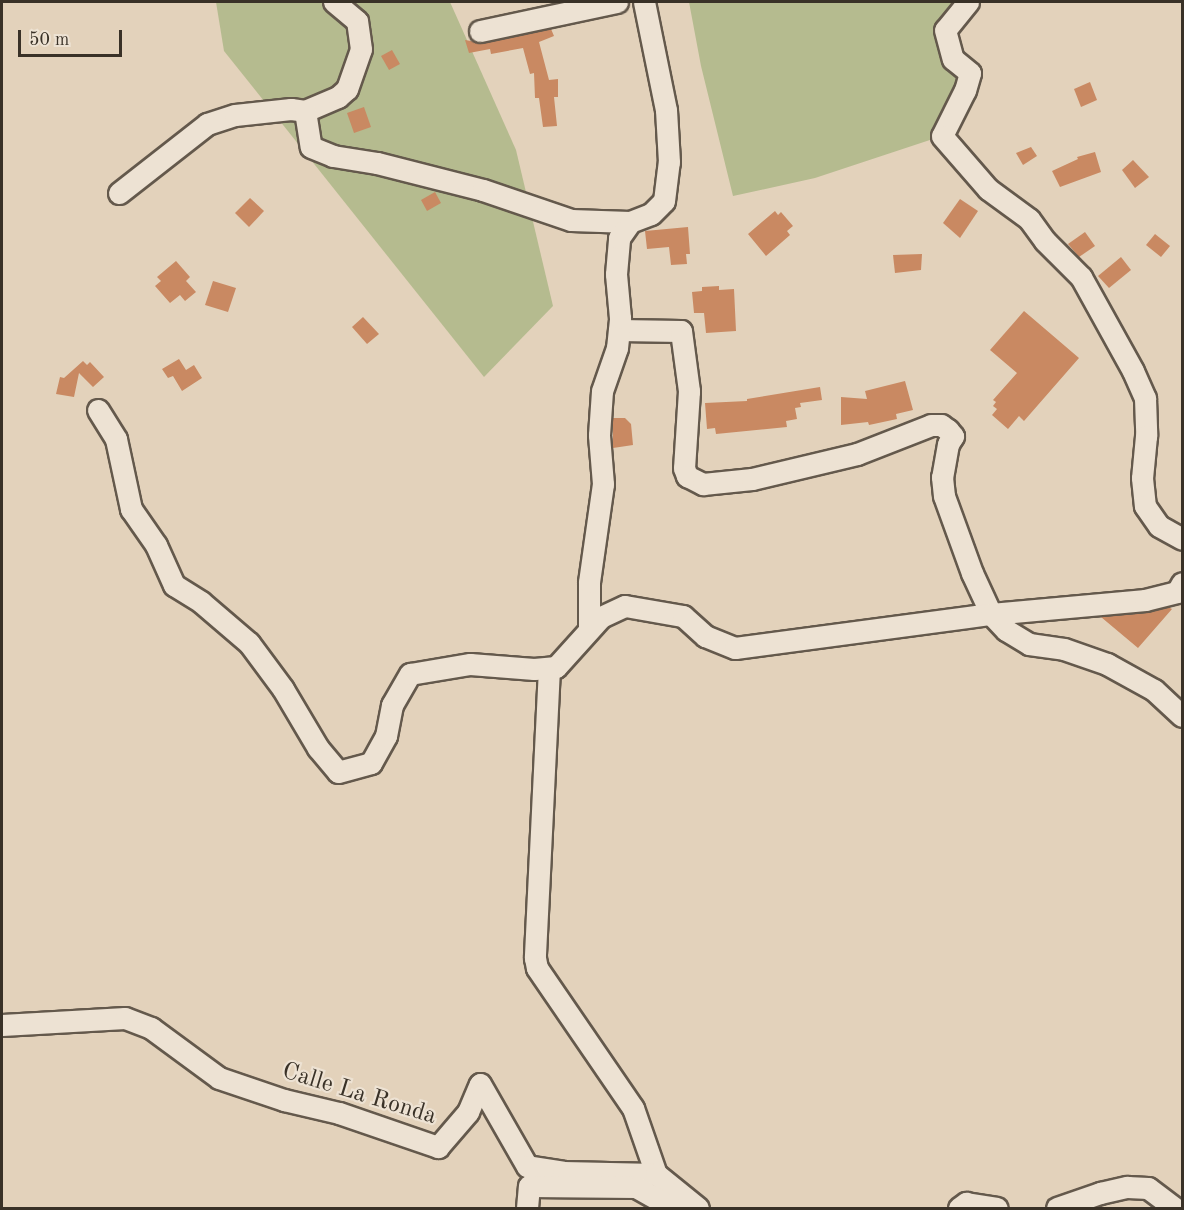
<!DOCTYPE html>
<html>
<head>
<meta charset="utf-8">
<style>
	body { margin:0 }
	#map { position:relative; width:1184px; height:1210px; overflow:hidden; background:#e3d2bb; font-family:"Old Standard TT",serif }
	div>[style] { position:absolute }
	.green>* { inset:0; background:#b5bb8f }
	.building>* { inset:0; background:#c98962 }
	.roads { filter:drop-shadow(2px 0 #64594c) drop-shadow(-2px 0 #64594c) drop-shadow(0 2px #64594c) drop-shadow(0 -2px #64594c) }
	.minor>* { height:21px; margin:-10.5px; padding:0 10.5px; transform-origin:10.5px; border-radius:10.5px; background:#ede2d3 }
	span { translate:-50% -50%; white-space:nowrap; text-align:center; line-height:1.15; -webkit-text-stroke:4.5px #ede2d3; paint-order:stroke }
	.street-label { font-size:24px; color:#393127 }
	.frame { position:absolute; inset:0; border:3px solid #393127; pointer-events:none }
	.scale { position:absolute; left:18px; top:30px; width:104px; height:27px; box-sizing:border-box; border:3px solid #393127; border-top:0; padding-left:8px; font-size:18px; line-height:21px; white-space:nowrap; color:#393127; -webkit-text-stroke:4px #ede2d3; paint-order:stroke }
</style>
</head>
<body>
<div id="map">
	<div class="green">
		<i style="clip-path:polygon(216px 2px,450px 2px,516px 150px,553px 306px,484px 377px,224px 51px)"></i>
		<i style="clip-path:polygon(689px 2px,969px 2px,945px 30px,970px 73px,942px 136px,815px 178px,733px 196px,701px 66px)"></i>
	</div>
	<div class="building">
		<i style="clip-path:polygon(551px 29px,554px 36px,539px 42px,549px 80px,558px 79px,558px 97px,554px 97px,557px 126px,543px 127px,539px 98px,535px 98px,534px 73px,530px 74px,523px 48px,491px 54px,490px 49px,469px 53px,465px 40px,483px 43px)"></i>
		<i style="clip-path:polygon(392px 50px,400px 64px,389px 70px,381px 56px)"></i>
		<i style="clip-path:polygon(1090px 82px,1097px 100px,1081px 107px,1074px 89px)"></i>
		<i style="clip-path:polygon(364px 107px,371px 127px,354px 133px,347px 113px)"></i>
		<i style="clip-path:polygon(1031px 147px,1037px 156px,1023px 165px,1016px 153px)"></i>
		<i style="clip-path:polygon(1095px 152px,1101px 172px,1060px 187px,1052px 171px,1078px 159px,1077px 157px)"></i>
		<i style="clip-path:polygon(1133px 160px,1149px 177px,1135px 188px,1122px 170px)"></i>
		<i style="clip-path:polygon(435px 192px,441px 203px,427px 211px,421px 200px)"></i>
		<i style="clip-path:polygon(250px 198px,264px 211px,249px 227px,235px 213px)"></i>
		<i style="clip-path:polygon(960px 199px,978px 211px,960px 238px,943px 223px)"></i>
		<i style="clip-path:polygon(775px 211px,778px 215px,781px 212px,793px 226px,787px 231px,790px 235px,766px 256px,748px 234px)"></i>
		<i style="clip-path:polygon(688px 227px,690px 254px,686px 254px,687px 264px,671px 265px,669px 247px,647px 249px,645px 231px)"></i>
		<i style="clip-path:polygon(1085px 232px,1095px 246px,1079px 257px,1068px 244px)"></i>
		<i style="clip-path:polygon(1155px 234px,1170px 246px,1161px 257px,1146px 245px)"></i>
		<i style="clip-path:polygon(922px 254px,921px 270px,895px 273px,893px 255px)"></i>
		<i style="clip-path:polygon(1121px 257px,1131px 270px,1109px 288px,1098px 276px)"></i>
		<i style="clip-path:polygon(176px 261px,190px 277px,186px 281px,196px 292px,185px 301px,180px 295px,170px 303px,155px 286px,161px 281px,157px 277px)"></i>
		<i style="clip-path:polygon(213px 281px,236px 288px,228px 312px,205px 305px)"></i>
		<i style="clip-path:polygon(719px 286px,719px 290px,734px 289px,736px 331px,706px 333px,704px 313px,694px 313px,692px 292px,702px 291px,702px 287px)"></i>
		<i style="clip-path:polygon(1024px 311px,1079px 358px,1024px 421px,1019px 416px,1008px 429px,992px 415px,997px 409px,993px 406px,996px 402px,993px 400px,1017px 373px,990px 350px)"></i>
		<i style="clip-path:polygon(363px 317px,379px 334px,367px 344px,352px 327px)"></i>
		<i style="clip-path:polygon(179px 359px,186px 370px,194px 365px,202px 378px,182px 391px,173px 376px,168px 378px,162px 369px)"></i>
		<i style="clip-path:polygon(83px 361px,87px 365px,90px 362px,104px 377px,93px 387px,79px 373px,74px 397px,56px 394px,60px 377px,64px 378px)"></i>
		<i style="clip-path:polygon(905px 381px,913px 410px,896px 414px,897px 419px,869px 425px,868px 422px,841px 425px,841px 397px,867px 399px,865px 391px)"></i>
		<i style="clip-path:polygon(820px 387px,822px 400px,800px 403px,801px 407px,795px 408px,797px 419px,786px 421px,787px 427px,716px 434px,715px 428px,707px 429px,705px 403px,747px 401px,747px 399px)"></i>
		<i style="clip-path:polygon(613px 418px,625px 418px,631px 424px,633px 445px,613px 448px)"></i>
		<i style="clip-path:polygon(1168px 607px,1172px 609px,1138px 648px,1101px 617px,1146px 613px)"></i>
	</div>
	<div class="roads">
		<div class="minor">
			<i style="left:968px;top:2px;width:36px;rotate:129deg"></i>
			<i style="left:945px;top:30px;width:30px;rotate:75deg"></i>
			<i style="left:953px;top:59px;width:22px;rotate:39deg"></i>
			<i style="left:970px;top:73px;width:18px;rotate:106deg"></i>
			<i style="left:965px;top:90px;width:51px;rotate:116.6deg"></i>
			<i style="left:942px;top:136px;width:70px;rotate:49deg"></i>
			<i style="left:988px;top:189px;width:51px;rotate:36.2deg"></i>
			<i style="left:1029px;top:219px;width:27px;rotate:54deg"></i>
			<i style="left:1045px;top:241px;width:51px;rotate:45deg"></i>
			<i style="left:1081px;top:277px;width:107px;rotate:61deg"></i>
			<i style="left:1133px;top:371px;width:30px;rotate:66deg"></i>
			<i style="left:1145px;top:398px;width:38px;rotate:88deg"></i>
			<i style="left:1146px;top:436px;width:42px;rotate:95.4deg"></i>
			<i style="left:1142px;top:478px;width:28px;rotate:84deg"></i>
			<i style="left:1145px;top:506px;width:24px;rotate:55deg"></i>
			<i style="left:1159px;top:526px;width:26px;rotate:29deg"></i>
			<i style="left:480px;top:31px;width:140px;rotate:-12deg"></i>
			<i style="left:305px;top:111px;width:36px;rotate:-23deg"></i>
			<i style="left:338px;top:97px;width:12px;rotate:-42deg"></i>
			<i style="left:347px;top:89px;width:42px;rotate:-70.7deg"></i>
			<i style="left:361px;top:49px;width:28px;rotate:-98deg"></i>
			<i style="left:357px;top:21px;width:30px;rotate:-140deg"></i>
			<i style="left:119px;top:193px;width:112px;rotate:-38.1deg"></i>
			<i style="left:207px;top:124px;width:29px;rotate:-18deg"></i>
			<i style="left:235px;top:115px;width:56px;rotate:-6.1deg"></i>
			<i style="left:291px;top:109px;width:14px;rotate:8deg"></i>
			<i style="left:305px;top:111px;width:36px;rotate:81deg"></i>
			<i style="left:311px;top:147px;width:24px;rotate:22deg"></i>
			<i style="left:333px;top:156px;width:45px;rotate:9deg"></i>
			<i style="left:377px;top:163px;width:109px;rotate:14.3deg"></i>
			<i style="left:483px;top:190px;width:93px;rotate:18.8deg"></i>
			<i style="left:571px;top:220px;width:59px;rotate:1.9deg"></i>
			<i style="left:619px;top:330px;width:62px;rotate:0.9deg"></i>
			<i style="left:681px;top:331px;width:61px;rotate:82.4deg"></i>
			<i style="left:689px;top:391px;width:77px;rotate:93.7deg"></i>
			<i style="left:684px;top:468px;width:9px;rotate:69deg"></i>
			<i style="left:687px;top:476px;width:18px;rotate:27deg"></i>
			<i style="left:703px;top:484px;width:49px;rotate:-5.8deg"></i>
			<i style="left:752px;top:479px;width:108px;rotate:-13.4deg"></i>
			<i style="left:857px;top:454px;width:79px;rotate:-21.4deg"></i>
			<i style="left:931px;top:425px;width:10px"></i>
			<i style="left:941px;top:425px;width:9px;rotate:36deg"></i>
			<i style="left:948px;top:430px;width:8px;rotate:50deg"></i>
			<i style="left:953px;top:436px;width:9px;rotate:122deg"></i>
			<i style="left:948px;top:444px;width:34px;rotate:100deg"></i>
			<i style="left:942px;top:477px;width:19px;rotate:84deg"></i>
			<i style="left:944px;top:496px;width:82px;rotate:70deg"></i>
			<i style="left:972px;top:573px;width:45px;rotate:65.1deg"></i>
			<i style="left:991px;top:614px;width:22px;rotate:47deg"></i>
			<i style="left:1006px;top:630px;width:27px;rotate:31deg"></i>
			<i style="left:1029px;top:644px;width:35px;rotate:8deg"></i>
			<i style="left:1064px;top:649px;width:46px;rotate:19.2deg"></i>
			<i style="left:1107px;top:664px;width:54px;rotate:29deg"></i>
			<i style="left:1154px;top:690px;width:38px;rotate:43deg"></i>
			<i style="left:98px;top:410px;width:34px;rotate:58deg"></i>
			<i style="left:116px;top:439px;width:72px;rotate:77.9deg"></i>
			<i style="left:131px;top:509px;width:44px;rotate:55.2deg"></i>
			<i style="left:156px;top:545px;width:44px;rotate:65.8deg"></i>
			<i style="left:174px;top:585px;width:32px;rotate:32deg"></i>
			<i style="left:201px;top:602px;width:63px;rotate:40.5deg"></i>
			<i style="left:249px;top:643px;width:57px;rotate:53.5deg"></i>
			<i style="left:283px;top:689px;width:69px;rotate:59.3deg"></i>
			<i style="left:318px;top:748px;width:31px;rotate:50deg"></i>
			<i style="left:338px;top:772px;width:34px;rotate:-15deg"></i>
			<i style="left:371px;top:763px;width:31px;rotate:-61deg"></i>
			<i style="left:386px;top:736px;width:32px;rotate:-79deg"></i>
			<i style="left:392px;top:705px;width:36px;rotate:-60deg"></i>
			<i style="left:410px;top:674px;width:61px;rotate:-9.5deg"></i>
			<i style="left:470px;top:664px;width:64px;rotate:4.5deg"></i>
			<i style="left:534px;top:669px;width:22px;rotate:-5deg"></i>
			<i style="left:556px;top:667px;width:67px;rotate:-48deg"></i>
			<i style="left:601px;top:617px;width:26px;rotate:-25deg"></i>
			<i style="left:625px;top:606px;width:59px;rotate:9.8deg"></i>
			<i style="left:683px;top:616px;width:30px;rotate:42deg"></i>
			<i style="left:705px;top:636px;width:32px;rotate:22deg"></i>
			<i style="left:735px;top:648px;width:258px;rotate:-7.6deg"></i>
			<i style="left:991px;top:614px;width:155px;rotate:-5.2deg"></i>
			<i style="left:1145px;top:600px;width:33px;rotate:-14deg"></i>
			<i style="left:1177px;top:592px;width:10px;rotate:-61deg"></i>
			<i style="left:589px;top:629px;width:47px;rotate:-90deg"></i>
			<i style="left:589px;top:582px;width:99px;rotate:-81.9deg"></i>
			<i style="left:603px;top:484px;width:49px;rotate:-94.7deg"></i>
			<i style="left:599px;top:435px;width:44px;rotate:-86.1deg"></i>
			<i style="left:602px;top:391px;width:46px;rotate:-70.8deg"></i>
			<i style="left:617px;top:348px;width:30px;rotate:-84deg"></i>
			<i style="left:620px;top:318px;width:44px;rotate:-95.2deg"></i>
			<i style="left:616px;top:274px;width:36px;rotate:-85deg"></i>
			<i style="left:619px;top:238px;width:19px;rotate:-55deg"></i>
			<i style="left:630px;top:222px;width:22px;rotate:-21deg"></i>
			<i style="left:651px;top:214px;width:18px;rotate:-45deg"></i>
			<i style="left:664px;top:201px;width:39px;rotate:-83deg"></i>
			<i style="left:669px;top:162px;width:52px;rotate:-93.3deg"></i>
			<i style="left:666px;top:110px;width:110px;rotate:-101.5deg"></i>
			<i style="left:549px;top:668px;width:290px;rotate:92.8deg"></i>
			<i style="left:535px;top:958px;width:10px;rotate:79deg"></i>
			<i style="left:537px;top:968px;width:170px;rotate:55.6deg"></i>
			<i style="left:633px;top:1108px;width:70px;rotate:70.8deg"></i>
			<i style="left:2px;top:1025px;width:123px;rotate:-3.3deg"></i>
			<i style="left:125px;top:1018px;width:28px;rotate:21deg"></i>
			<i style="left:151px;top:1028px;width:84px;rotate:36.3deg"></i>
			<i style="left:219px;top:1078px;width:69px;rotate:18.7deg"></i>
			<i style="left:284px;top:1100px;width:57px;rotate:13.3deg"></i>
			<i style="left:339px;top:1113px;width:105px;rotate:19deg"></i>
			<i style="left:438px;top:1147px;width:46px;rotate:-49.4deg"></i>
			<i style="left:468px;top:1112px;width:30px;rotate:-67deg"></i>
			<i style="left:480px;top:1084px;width:95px;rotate:60.2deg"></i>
			<i style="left:527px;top:1166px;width:36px;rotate:9deg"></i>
			<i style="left:563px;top:1172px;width:93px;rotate:1.2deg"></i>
			<i style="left:656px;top:1174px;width:54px;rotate:39deg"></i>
			<i style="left:527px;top:1208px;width:22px;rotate:-85deg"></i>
			<i style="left:529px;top:1186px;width:107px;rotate:0.5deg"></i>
			<i style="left:636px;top:1187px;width:43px;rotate:29.6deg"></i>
			<i style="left:959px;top:1208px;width:9px;rotate:-36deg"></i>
			<i style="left:966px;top:1203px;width:31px;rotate:9deg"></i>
			<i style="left:1057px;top:1208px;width:46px;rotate:-19.2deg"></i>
			<i style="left:1100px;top:1193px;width:28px;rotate:-13deg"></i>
			<i style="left:1127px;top:1187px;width:21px;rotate:3deg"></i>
			<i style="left:1148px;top:1188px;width:34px;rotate:37deg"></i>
		</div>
	</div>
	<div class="street-label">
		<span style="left:359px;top:1095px;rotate:17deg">Calle La Ronda</span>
	</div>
	<div class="frame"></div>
	<div class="scale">50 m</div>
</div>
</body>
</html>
